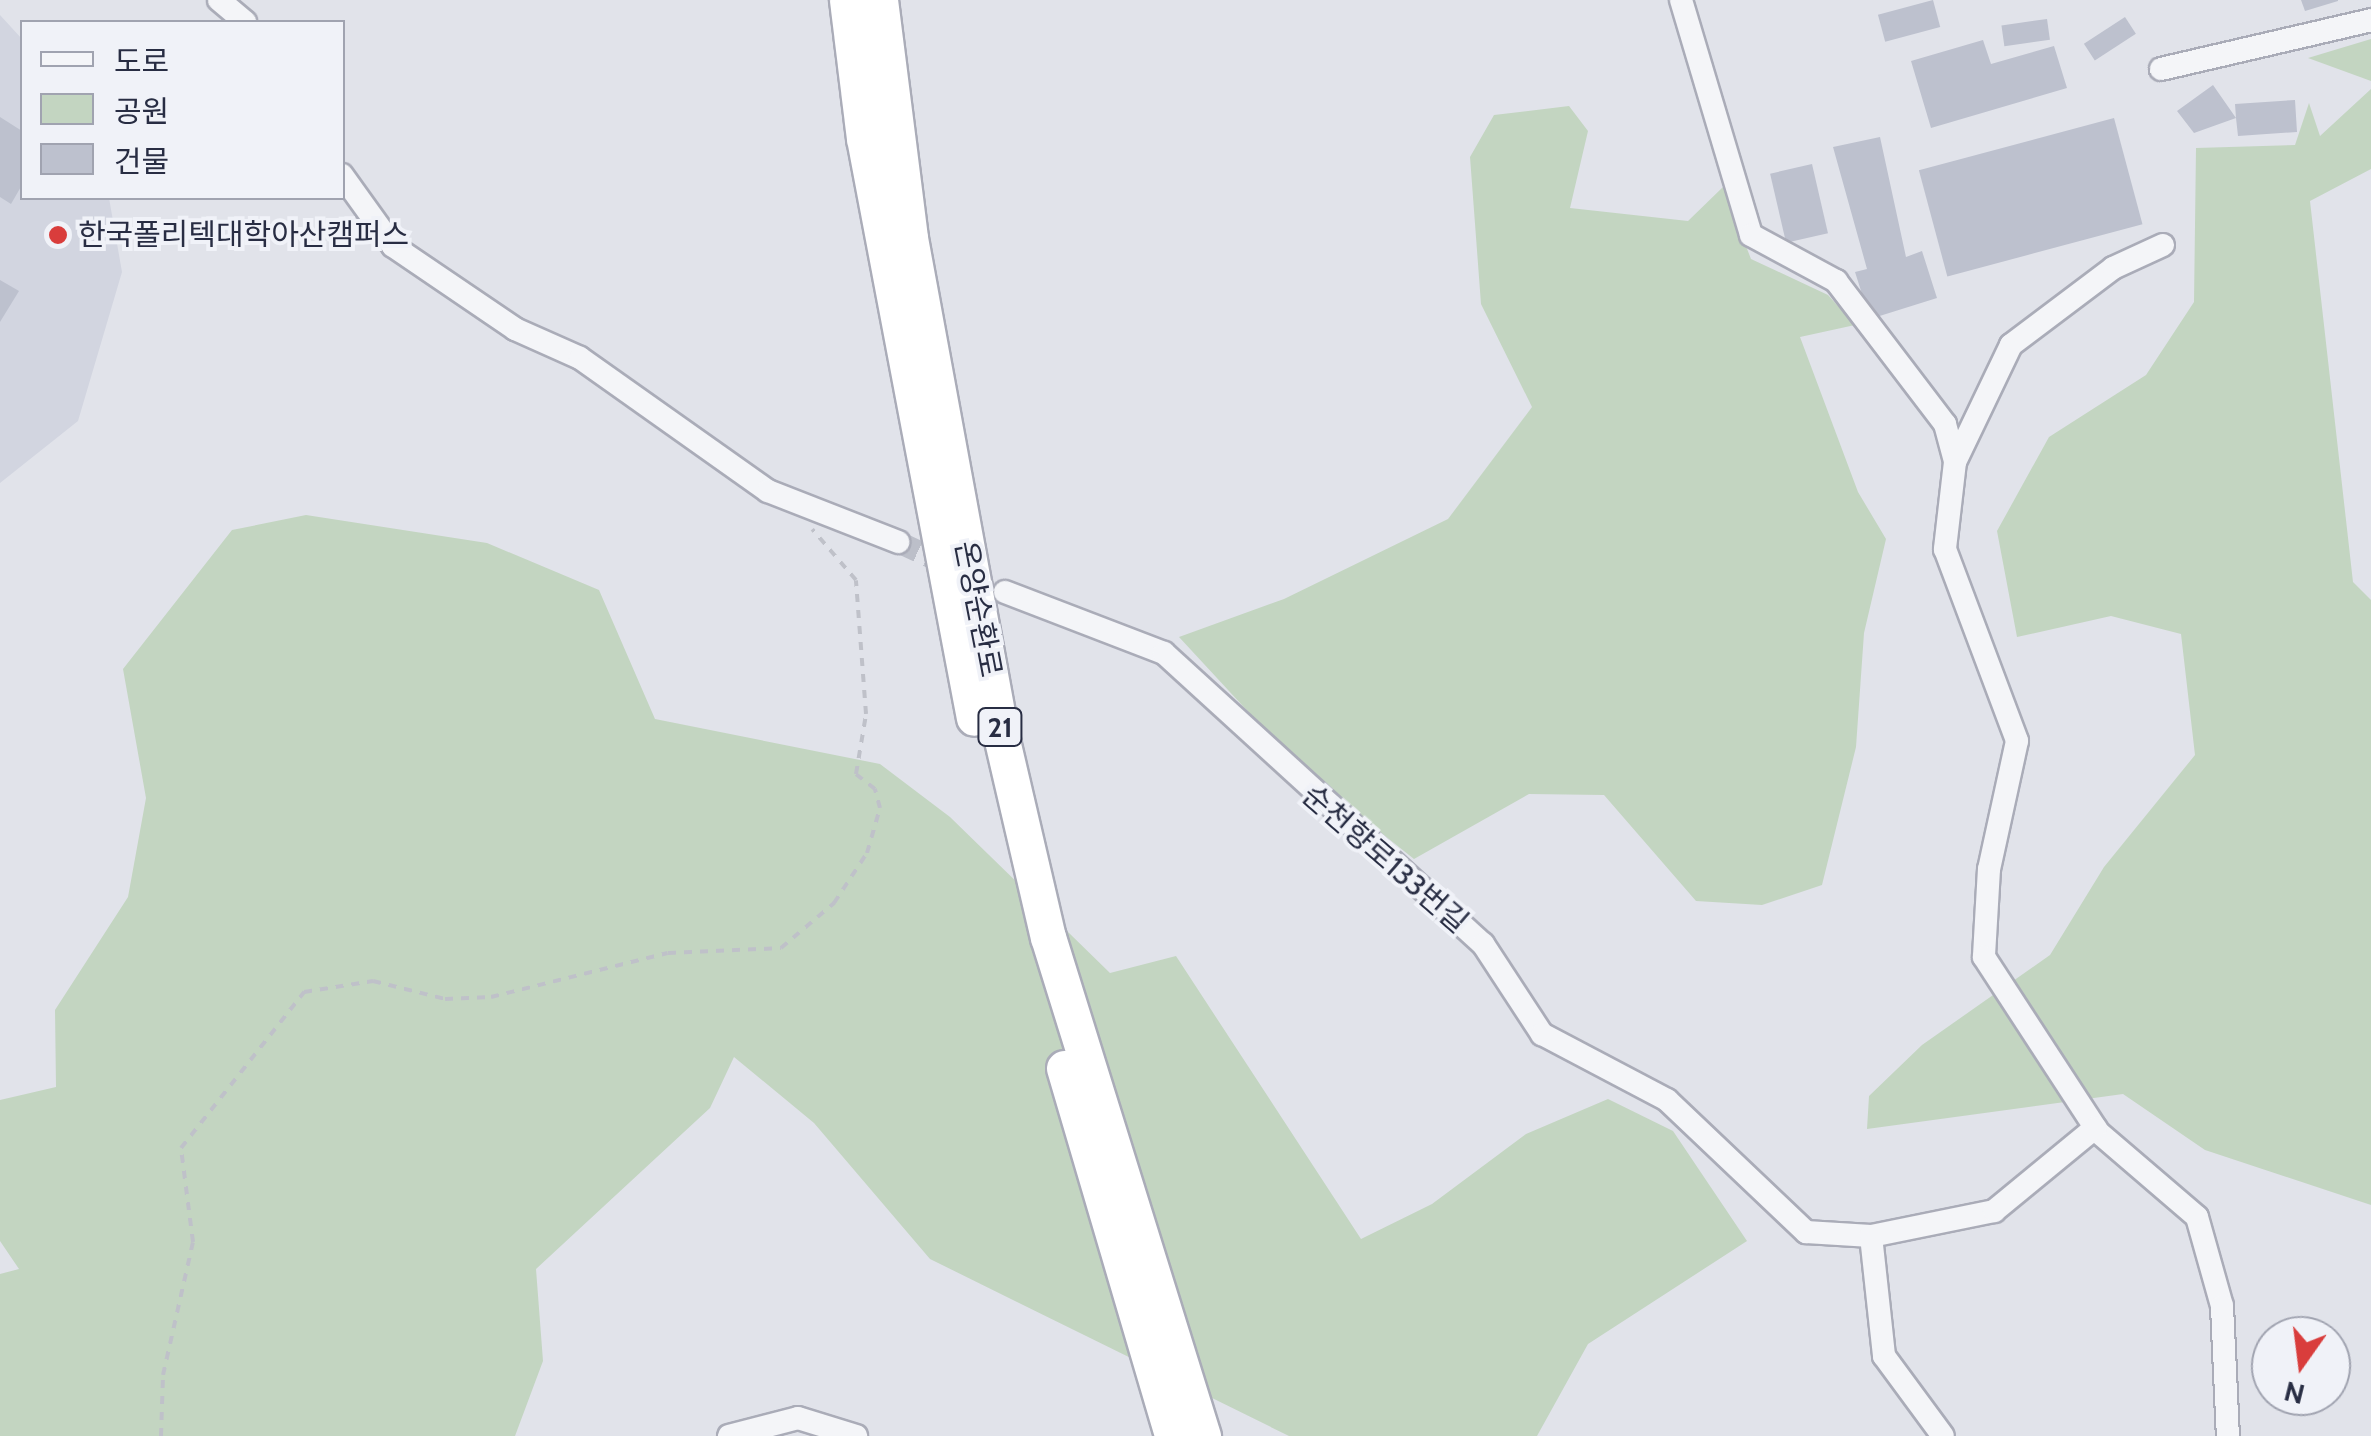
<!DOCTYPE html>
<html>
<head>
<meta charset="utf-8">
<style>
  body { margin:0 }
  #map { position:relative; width:2371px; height:1436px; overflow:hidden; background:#e1e3ea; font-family:Cabin,"Noto Sans KR",sans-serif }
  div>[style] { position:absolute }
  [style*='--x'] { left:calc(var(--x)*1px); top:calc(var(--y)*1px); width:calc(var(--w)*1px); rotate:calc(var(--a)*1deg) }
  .built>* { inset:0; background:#d2d5e0 }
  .green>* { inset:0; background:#c3d5c1 }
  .building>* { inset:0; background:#bdc1ce; transform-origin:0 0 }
  .minor-tunnel>* { height:22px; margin-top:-11px; transform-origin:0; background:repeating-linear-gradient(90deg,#bcbfc9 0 22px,transparent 0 33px) }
  .path>* { height:4px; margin-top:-2px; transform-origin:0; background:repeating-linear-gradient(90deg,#bfc1c9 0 8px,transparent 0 16px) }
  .roads { filter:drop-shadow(2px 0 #aaacb8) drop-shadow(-2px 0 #aaacb8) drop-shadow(0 2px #aaacb8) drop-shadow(0 -2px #aaacb8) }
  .minor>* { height:22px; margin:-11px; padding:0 11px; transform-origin:11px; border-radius:11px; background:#f4f5f8 }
  .highway>* { height:35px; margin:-17.5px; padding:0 17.5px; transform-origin:17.5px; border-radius:17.5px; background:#fff }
  .dots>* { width:28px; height:28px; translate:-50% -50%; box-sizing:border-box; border:5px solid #f0f2f8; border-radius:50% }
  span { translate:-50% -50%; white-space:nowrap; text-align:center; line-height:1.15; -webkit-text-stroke:8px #f0f2f8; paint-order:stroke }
  .shield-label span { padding:2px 8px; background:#f0f2f8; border:2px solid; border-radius:8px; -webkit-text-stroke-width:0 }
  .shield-label { font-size:28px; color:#282d43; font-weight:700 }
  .poi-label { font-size:30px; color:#282d43 }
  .left { translate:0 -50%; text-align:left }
  .street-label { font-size:30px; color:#282d43 }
  .legend { position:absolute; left:20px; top:20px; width:325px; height:180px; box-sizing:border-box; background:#f0f2f8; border:2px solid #a0a3b0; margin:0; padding:12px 18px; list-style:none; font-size:30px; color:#282d43 }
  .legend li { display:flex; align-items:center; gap:20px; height:50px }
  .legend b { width:50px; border:2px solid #a0a3b0 }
  .north { position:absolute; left:2251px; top:1316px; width:100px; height:100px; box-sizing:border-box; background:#f0f2f8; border:2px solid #a0a3b0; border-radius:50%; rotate:194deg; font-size:28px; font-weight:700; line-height:40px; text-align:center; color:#282d43 }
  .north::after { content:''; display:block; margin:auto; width:35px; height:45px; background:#d93d3c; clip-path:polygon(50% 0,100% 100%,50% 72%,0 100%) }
</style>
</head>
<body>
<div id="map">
  <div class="built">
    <i style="clip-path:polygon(0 15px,22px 39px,22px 198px,109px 198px,122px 272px,78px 421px,0 483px)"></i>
  </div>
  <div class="green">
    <i style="clip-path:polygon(2371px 39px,2371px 81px,2308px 58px)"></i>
    <i style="clip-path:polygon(2371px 89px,2371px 169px,2310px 201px,2353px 582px,2371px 600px,2371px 1205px,2205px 1150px,2123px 1094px,1867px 1129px,1869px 1096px,1922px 1045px,2050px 955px,2104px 867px,2195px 755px,2181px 634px,2111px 616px,2017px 637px,1997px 531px,2049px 437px,2146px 375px,2194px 302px,2196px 148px,2295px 145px,2309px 103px,2320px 136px)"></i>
    <i style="clip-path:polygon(1569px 106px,1588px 131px,1570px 208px,1688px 221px,1723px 187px,1751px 259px,1828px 295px,1855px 325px,1800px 337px,1858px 492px,1886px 539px,1864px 633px,1856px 747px,1822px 885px,1762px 905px,1696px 901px,1604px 795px,1529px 794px,1414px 859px,1301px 769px,1179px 637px,1284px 599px,1448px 519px,1532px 407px,1481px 304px,1470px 157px,1494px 115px)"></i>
    <i style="clip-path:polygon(306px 515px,487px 543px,599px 590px,655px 719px,880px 764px,950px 817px,1110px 973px,1176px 956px,1361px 1239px,1432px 1204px,1526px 1134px,1608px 1099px,1673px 1131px,1747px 1241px,1588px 1344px,1537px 1436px,1289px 1436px,930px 1259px,814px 1123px,734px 1057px,710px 1108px,536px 1269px,543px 1361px,515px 1436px,0 1436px,0 1274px,19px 1269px,0 1241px,0 1100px,56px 1087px,55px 1010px,128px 897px,146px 798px,123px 669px,232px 530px)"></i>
  </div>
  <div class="building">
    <i style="left:1933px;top:0;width:28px;height:57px;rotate:75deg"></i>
    <i style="clip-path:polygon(2301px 0,2338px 0,2338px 1px,2305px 11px)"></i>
    <i style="left:2125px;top:17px;width:20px;height:49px;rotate:57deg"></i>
    <i style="left:2047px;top:19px;width:21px;height:46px;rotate:82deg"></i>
    <i style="clip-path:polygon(1983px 40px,1991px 64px,2054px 46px,2067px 88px,1931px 128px,1911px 61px)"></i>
    <i style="clip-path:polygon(2213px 85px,2236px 118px,2235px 104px,2295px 100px,2297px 132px,2238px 136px,2236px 118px,2194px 133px,2177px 111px)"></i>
    <i style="clip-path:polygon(0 117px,22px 131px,22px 185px,11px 204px,0 197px)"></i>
    <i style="left:2114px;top:118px;width:110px;height:202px;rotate:75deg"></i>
    <i style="clip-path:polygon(1880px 137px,1906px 257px,1922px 251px,1937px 298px,1870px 319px,1855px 272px,1867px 269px,1833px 147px)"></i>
    <i style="left:1812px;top:164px;width:71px;height:43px;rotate:77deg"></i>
    <i style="clip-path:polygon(0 280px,19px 291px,0 322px)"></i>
  </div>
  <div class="minor-tunnel">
    <i style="--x:898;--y:542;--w:60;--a:24.8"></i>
  </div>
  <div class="path">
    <i style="--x:161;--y:1436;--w:61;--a:-88.1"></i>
    <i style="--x:163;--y:1375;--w:136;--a:-77.3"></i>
    <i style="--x:193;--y:1242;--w:95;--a:-97.3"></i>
    <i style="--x:181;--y:1148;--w:199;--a:-51.7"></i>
    <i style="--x:304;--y:992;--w:70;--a:-9.1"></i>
    <i style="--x:373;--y:981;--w:74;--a:14"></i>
    <i style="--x:445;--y:999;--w:46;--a:-2.5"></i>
    <i style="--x:491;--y:997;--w:182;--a:-14"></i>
    <i style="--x:668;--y:953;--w:113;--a:-2.5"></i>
    <i style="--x:781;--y:948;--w:70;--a:-40.3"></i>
    <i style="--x:834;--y:903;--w:60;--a:-56.6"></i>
    <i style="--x:867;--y:853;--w:47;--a:-73.9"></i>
    <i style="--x:880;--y:808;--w:20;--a:-105"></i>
    <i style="--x:875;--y:789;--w:24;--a:-142"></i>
    <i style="--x:856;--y:774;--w:61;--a:-80.5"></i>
    <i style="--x:866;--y:714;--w:134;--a:-94.3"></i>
    <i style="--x:856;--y:580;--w:67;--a:-130.8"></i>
  </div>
  <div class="roads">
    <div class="minor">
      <i style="--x:219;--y:0;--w:34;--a:40"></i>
      <i style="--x:1681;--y:0;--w:245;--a:73.4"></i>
      <i style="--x:1751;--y:235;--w:97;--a:28.4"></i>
      <i style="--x:1836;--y:281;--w:180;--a:52.7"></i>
      <i style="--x:1945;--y:424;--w:39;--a:75"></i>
      <i style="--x:1955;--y:462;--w:88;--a:96.6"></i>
      <i style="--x:1945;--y:549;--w:205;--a:69.4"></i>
      <i style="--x:2017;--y:741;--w:131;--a:102.3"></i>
      <i style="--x:1989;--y:869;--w:88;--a:93.3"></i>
      <i style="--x:1984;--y:957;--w:209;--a:56.9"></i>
      <i style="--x:2098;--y:1132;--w:130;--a:40.6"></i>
      <i style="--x:2197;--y:1217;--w:92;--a:74.3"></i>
      <i style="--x:2222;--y:1306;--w:130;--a:87.4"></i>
      <i style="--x:2161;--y:69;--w:216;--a:-13.1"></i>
      <i style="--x:342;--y:175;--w:87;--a:54.3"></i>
      <i style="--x:393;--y:246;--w:148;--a:34.2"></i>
      <i style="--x:515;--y:329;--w:71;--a:24"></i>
      <i style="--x:580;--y:358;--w:230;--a:35.3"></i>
      <i style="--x:768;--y:491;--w:140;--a:21.4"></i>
      <i style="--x:1955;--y:462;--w:130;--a:-64.4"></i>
      <i style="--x:2011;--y:345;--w:128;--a:-37"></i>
      <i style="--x:2113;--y:268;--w:55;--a:-24.7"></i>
      <i style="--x:1005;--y:592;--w:170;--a:21"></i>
      <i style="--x:1164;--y:653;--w:432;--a:42.4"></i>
      <i style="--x:1483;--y:944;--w:108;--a:56.8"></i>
      <i style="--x:1542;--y:1034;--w:141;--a:27.8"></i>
      <i style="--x:1667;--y:1100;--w:192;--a:43.5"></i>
      <i style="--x:1806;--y:1232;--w:65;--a:3.5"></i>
      <i style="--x:1871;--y:1236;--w:126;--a:-11.5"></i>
      <i style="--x:1994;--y:1211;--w:131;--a:-39.4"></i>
      <i style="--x:1871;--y:1236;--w:121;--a:83.8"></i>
      <i style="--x:1884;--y:1356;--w:99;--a:53.6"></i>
      <i style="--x:729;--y:1436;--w:71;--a:-14.6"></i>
      <i style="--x:798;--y:1418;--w:61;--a:17.2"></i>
    </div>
    <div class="highway">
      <i style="--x:847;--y:0;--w:139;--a:83"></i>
      <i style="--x:864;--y:138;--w:590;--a:79.26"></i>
      <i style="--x:880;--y:0;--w:240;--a:82.8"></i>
      <i style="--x:910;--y:238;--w:510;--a:79.61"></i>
      <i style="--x:1002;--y:740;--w:202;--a:76.9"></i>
      <i style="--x:1048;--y:937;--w:523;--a:72.74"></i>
      <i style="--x:1064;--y:1068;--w:384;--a:73.6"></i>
    </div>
  </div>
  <div class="dots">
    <i style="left:58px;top:235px;background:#d93d3c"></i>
  </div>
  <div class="shield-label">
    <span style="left:1000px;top:727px">21</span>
  </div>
  <div class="poi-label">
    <span class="left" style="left:78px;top:235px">한국폴리텍대학아산캠퍼스</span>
  </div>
  <div class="street-label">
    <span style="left:978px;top:609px;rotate:79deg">온양순환로</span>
    <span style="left:1385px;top:859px;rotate:41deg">순천향로133번길</span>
  </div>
  <ul class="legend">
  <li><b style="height:12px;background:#f4f5f8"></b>도로</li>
  <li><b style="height:28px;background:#c3d5c1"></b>공원</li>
  <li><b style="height:28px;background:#bdc1ce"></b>건물</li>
  </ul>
  <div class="north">N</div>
</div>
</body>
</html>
